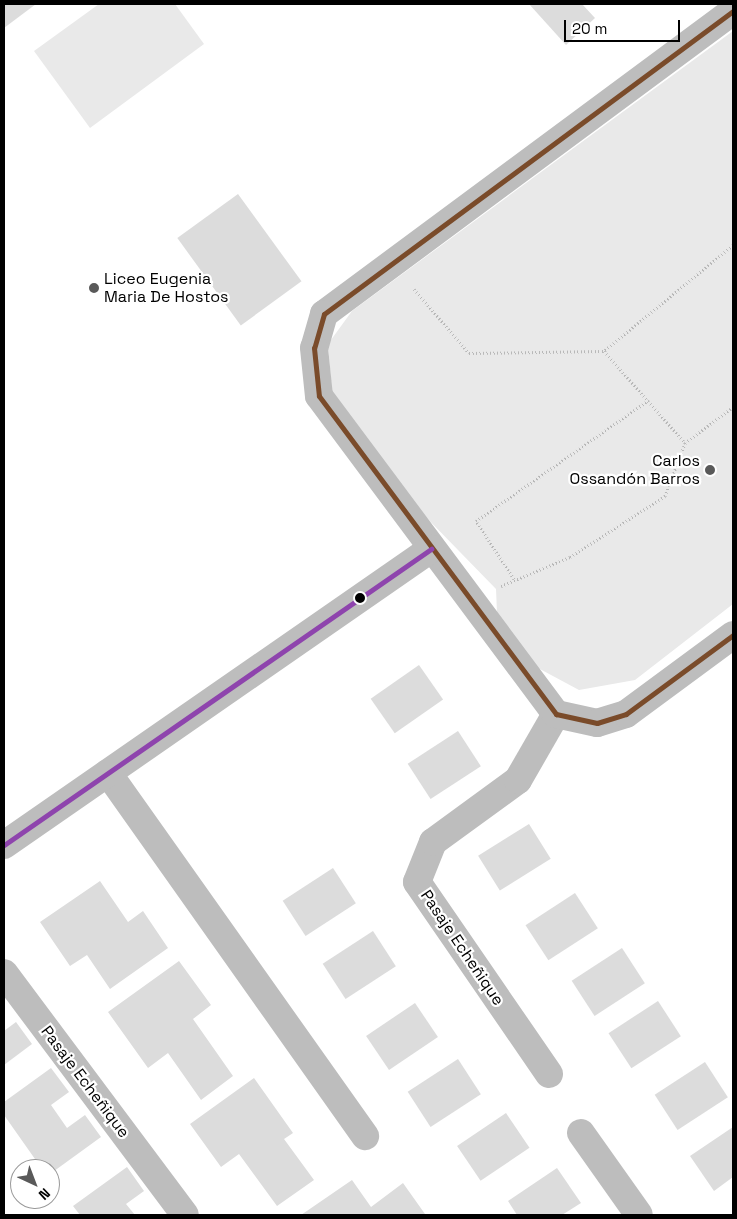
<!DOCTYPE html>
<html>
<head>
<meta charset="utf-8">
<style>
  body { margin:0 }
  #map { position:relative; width:737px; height:1219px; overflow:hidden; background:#fff; font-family:"Space Grotesk",sans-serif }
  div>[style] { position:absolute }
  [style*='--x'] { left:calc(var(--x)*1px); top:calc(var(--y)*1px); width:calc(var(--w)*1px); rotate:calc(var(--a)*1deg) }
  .green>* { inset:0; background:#e9e9e9 }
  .building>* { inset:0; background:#dcdcdc; transform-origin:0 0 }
  .path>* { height:3px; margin-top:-1.5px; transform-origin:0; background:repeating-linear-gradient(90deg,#b8b8b8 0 1px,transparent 0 3.5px) }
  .minor>* { height:28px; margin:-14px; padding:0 14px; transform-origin:14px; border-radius:14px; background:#bdbdbd }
  .tertiary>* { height:28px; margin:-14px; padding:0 14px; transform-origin:14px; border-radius:14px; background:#bdbdbd }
  .bus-1>* { height:5px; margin:-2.5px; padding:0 2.5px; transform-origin:2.5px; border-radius:2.5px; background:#7a4b2a }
  .bus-2>* { height:5px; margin:-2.5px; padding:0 2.5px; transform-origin:2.5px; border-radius:2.5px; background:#8e44ad }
  .dots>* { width:14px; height:14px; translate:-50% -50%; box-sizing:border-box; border:2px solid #fff; border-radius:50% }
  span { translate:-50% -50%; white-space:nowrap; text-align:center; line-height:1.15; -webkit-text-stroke:4.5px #fff; paint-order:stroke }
  .poi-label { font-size:16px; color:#000 }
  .left { translate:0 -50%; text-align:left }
  .right { translate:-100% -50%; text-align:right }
  .street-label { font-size:16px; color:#000 }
  .frame { position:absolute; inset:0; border:5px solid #000; pointer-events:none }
  .north { position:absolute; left:10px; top:1159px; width:50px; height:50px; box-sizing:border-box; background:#fff; border:1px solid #999; border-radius:50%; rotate:137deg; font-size:14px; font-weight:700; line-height:20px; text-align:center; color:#000 }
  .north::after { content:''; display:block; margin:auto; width:18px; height:22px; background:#595959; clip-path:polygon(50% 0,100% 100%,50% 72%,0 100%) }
  .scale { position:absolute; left:564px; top:20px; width:116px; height:22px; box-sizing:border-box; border:2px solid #000; border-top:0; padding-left:6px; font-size:15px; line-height:18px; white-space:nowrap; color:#000; -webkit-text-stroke:4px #fff; paint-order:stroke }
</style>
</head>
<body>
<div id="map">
  <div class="green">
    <i style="clip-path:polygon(99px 4px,175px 4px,204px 44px,90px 128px,34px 51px)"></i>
    <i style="clip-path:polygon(733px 31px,733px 604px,635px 680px,579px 690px,538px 668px,497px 613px,496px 589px,422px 513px,332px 392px,328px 344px,352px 311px)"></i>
  </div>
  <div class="building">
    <i style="clip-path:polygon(4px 4px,36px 4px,4px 28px)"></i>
    <i style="clip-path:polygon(529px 4px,582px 4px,595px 18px,566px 45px)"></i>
    <i style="left:238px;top:194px;width:108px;height:75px;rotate:54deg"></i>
    <i style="left:419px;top:665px;width:42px;height:59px;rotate:55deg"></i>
    <i style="left:458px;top:731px;width:42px;height:60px;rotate:57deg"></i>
    <i style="left:529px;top:824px;width:41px;height:60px;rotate:58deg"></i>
    <i style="left:333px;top:868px;width:42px;height:60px;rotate:57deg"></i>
    <i style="clip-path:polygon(100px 881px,128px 922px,143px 911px,168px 948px,110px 989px,87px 955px,70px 966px,40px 922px)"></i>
    <i style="left:575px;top:893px;width:42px;height:59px;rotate:57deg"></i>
    <i style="left:373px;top:931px;width:42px;height:60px;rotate:57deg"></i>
    <i style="left:622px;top:948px;width:42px;height:60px;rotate:57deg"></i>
    <i style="clip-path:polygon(179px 961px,211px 1005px,193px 1019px,233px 1076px,201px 1100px,168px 1053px,148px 1068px,108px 1012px)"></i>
    <i style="left:658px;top:1001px;width:42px;height:59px;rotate:57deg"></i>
    <i style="left:415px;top:1003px;width:41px;height:59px;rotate:56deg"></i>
    <i style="clip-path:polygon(16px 1022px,32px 1044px,4px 1065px,4px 1031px)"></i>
    <i style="left:458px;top:1059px;width:42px;height:60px;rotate:57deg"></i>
    <i style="left:705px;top:1062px;width:42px;height:60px;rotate:57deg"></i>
    <i style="clip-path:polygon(51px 1068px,69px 1092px,51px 1105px,67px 1128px,85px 1115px,101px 1137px,50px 1174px,50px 1169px,42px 1169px,4px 1115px,4px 1102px)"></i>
    <i style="clip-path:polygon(254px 1078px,293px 1133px,284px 1139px,314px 1180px,277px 1206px,239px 1154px,221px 1167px,190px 1124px)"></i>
    <i style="left:506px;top:1113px;width:42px;height:59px;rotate:56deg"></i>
    <i style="clip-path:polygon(733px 1127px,733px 1177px,714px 1191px,690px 1156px)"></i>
    <i style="clip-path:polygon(127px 1167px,144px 1191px,126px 1204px,135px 1215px,80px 1215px,73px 1206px)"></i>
    <i style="clip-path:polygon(557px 1168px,581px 1203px,562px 1215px,517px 1215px,508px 1201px)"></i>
    <i style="clip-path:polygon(352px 1180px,371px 1207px,403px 1183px,425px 1214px,301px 1215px)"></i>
  </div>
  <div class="path">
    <i style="--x:733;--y:245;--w:167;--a:140.6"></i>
    <i style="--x:604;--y:351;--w:123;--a:48.6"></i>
    <i style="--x:685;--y:443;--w:60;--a:-36.9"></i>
    <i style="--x:414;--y:289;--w:84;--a:49.3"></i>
    <i style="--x:469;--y:353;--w:135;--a:-0.8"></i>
    <i style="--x:514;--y:579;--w:69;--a:-123.2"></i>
    <i style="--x:476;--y:521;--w:211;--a:-35"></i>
    <i style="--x:501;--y:586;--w:75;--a:-22.8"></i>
    <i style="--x:570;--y:557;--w:113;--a:-32.7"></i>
    <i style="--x:665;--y:496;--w:57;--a:-69.3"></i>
  </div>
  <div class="minor">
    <i style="--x:108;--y:773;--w:445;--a:54.7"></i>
    <i style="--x:4;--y:973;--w:302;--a:53.2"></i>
    <i style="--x:549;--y:1074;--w:233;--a:-124.5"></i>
    <i style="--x:417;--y:882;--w:43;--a:-68.2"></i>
    <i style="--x:433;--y:842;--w:105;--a:-36.1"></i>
    <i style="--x:518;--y:780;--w:76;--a:-60.1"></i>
    <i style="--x:581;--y:1133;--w:100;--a:54.7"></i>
  </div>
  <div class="tertiary">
    <i style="--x:733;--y:11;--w:509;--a:143.47"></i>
    <i style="--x:324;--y:314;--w:35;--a:106"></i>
    <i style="--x:314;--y:348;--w:48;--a:84.1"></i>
    <i style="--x:319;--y:396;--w:397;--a:53.3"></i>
    <i style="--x:556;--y:714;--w:42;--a:12.4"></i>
    <i style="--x:597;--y:723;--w:30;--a:-17"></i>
    <i style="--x:626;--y:714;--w:133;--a:-36.4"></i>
    <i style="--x:4;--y:845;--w:520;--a:-34.73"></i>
  </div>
  <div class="bus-1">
    <i style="--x:733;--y:11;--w:509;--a:143.47"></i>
    <i style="--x:324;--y:314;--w:35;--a:106"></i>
    <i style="--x:314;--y:348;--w:48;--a:84.1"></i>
    <i style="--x:319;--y:396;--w:397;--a:53.3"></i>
    <i style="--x:556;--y:714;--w:42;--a:12.4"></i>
    <i style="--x:597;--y:723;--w:30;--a:-17"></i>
    <i style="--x:626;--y:714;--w:133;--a:-36.4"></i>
  </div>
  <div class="bus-2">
    <i style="--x:4;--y:845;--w:520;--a:-34.73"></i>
  </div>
  <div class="dots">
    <i style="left:94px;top:288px;background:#595959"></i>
    <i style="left:710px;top:470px;background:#595959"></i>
    <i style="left:360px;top:598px;background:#000"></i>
  </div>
  <div class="poi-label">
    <span class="left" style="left:104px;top:288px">Liceo Eugenia<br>Maria De Hostos</span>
    <span class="right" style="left:700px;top:470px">Carlos<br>Ossandón Barros</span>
  </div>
  <div class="street-label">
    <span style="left:462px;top:948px;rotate:56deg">Pasaje Echeñique</span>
    <span style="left:85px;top:1082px;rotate:53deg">Pasaje Echeñique</span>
  </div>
  <div class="frame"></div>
  <div class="north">N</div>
  <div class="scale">20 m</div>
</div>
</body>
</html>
